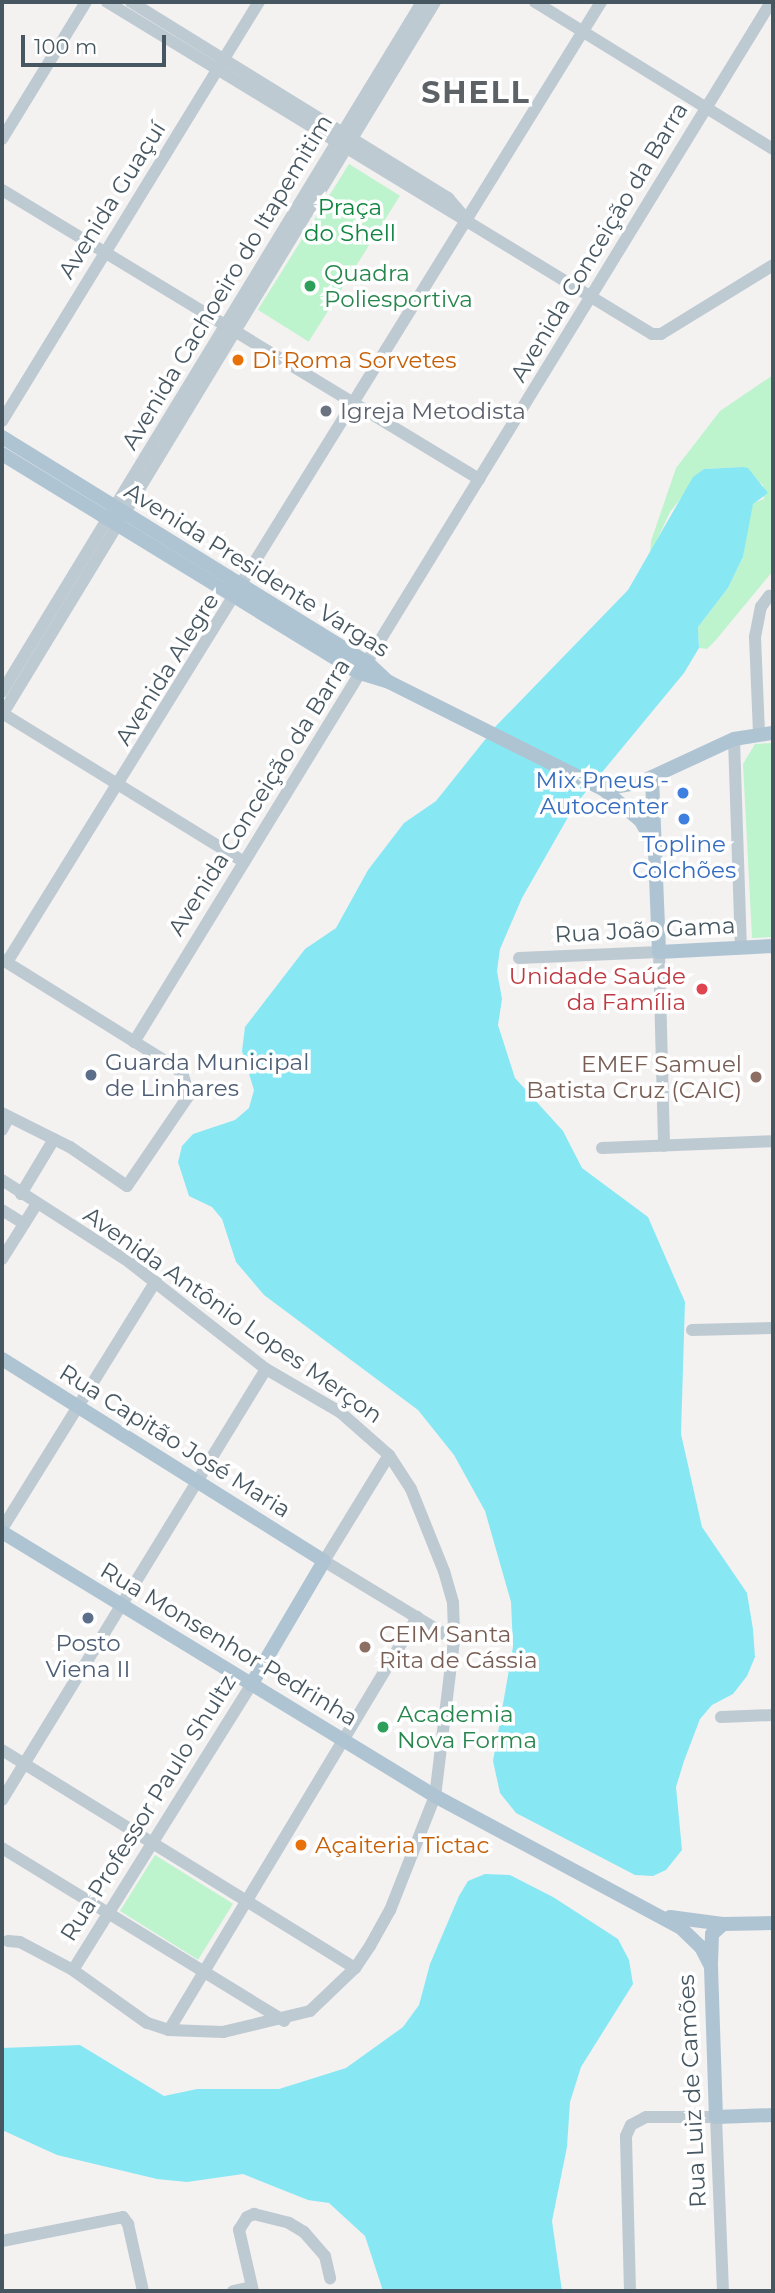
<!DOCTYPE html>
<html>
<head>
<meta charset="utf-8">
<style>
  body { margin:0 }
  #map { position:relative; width:775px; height:2293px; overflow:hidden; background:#f4f1f1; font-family:Montserrat,sans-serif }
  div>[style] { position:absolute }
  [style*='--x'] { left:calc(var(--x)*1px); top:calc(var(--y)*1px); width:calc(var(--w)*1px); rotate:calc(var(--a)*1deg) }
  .green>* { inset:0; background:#bdf4cd; transform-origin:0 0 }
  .water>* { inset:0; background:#87e8f4 }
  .minor>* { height:12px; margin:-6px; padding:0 6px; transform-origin:6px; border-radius:6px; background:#becad2 }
  .major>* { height:14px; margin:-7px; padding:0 7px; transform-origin:7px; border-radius:7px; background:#afc4d2 }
  .dots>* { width:19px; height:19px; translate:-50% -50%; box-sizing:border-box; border:4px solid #fff; border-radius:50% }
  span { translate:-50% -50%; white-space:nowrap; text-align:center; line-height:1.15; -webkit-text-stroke:7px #fff; paint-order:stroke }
  .street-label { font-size:23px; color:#475761 }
  .park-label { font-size:23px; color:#0f853f }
  .leisure-label { font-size:23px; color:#27864d }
  .left { translate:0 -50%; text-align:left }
  .food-label { font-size:23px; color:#c56008 }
  .worship-label { font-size:23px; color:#5b616d }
  .shop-label { font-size:23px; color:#366cbe }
  .right { translate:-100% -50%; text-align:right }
  .health-label { font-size:23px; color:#be3a42 }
  .service-label { font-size:23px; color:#4e5e75 }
  .education-label { font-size:23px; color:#785e54 }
  .district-label { font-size:30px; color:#5d6267; font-weight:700; letter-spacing:2px }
  .frame { position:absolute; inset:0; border:4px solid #475761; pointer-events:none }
  .scale { position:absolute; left:21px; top:35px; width:145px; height:32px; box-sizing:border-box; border:4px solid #475761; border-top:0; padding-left:9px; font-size:21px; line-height:24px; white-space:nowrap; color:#475761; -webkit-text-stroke:5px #fff; paint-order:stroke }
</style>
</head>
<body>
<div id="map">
  <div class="green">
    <i style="left:349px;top:164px;width:60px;height:172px;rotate:32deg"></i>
    <i style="clip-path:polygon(773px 375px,773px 571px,715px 641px,707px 649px,699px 648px,698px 627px,728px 588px,743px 557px,750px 511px,753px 503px,764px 499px,763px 485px,742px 467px,704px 469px,670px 512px,650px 555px,651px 541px,676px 468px,720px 411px)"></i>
    <i style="clip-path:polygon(773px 743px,773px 937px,752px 938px,743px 764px,755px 744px)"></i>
    <i style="left:155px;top:1855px;width:92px;height:66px;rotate:32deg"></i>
  </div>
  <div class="water">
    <i style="clip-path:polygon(742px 467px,748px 468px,768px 493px,753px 504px,743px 557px,728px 588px,698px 627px,699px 648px,684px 673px,575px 805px,522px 898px,500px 949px,497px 971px,502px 999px,498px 1025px,515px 1078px,563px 1131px,582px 1168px,648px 1217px,685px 1302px,681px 1434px,702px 1527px,747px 1593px,753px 1629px,755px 1657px,747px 1676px,733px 1694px,712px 1705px,700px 1719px,684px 1761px,676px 1787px,682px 1850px,666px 1870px,653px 1876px,635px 1875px,516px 1813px,500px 1793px,493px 1761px,513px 1647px,511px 1602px,485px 1511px,454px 1455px,418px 1410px,264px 1295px,236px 1262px,222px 1219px,212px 1207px,189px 1196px,178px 1162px,182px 1146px,193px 1134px,235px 1120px,249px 1108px,254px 1090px,242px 1051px,245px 1027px,305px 949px,336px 928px,368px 870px,404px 823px,436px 801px,496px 726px,628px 590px,693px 477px,704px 469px)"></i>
    <i style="clip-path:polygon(485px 1874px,510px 1875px,553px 1897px,618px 1939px,629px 1960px,633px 1984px,581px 2067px,570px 2102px,567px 2147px,552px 2221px,562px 2291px,383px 2291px,365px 2236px,329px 2203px,308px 2200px,243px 2174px,187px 2182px,157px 2179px,57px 2155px,2px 2130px,2px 2048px,80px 2045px,164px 2096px,197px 2089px,279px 2089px,346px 2068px,403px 2027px,419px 2005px,430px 1964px,459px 1896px,468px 1881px)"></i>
  </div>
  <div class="minor">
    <i style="--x:107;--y:2;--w:638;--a:31.35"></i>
    <i style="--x:652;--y:334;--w:9;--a:0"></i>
    <i style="--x:661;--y:334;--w:132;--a:-31.6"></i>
    <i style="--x:131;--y:2;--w:373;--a:31.7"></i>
    <i style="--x:448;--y:198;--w:23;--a:49"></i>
    <i style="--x:535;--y:2;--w:280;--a:31.7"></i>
    <i style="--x:2;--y:139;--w:161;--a:-58.5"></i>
    <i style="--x:2;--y:190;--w:558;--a:31.21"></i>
    <i style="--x:2;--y:421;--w:492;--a:-58.5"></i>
    <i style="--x:2;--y:692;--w:808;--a:-58.67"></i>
    <i style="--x:2;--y:713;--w:284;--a:31.6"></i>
    <i style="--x:2;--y:715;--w:834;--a:-58.73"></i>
    <i style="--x:759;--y:733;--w:96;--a:-92.4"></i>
    <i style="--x:755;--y:637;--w:31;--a:-79"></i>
    <i style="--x:761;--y:607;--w:14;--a:-54"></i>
    <i style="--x:734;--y:739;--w:209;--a:88.1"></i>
    <i style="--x:519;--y:958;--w:140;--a:-2.5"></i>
    <i style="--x:659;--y:952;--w:194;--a:88.5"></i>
    <i style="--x:7;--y:962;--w:1129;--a:-58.25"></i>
    <i style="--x:134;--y:1042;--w:1220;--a:-58.51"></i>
    <i style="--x:2;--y:1113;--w:76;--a:26.6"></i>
    <i style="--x:70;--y:1147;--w:69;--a:34.4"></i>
    <i style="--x:127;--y:1186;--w:110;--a:-55.7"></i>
    <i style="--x:189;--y:1095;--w:21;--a:-107"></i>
    <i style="--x:183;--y:1075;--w:11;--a:-135"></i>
    <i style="--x:175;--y:1067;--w:203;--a:-148.1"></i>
    <i style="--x:2;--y:1130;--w:15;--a:-62"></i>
    <i style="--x:602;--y:1148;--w:171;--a:-2.3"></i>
    <i style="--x:2;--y:1180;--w:151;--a:32.8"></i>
    <i style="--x:129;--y:1262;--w:174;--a:38"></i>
    <i style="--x:266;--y:1369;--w:86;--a:30.2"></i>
    <i style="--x:340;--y:1412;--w:65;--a:41.3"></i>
    <i style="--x:389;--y:1455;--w:40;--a:57.1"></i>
    <i style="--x:411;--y:1489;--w:88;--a:68.1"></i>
    <i style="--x:444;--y:1571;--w:33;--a:74"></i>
    <i style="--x:453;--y:1603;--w:37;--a:88"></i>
    <i style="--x:454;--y:1640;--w:157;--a:96.9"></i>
    <i style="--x:435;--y:1796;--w:123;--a:111.5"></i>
    <i style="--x:390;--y:1910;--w:41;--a:119.1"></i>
    <i style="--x:370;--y:1946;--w:27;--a:124"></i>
    <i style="--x:355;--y:1968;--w:62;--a:136.3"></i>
    <i style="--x:310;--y:2011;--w:89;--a:166.4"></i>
    <i style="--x:223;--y:2032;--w:54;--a:-177.9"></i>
    <i style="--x:169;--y:2030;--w:23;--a:-162"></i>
    <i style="--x:147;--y:2023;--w:91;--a:-144.4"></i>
    <i style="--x:73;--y:1970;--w:60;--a:-152.2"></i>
    <i style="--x:20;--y:1942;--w:12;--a:-175"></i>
    <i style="--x:21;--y:1194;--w:64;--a:-59"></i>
    <i style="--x:2;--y:1210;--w:26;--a:32"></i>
    <i style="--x:2;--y:1259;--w:64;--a:-57.8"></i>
    <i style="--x:692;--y:1330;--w:81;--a:-1.4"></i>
    <i style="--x:389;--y:1455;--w:124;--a:121.5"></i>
    <i style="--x:324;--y:1561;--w:152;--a:31.3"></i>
    <i style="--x:2;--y:1529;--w:292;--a:-58.2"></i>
    <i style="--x:721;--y:1717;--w:52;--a:-2.2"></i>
    <i style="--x:2;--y:1750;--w:415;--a:31.7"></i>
    <i style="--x:2;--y:1800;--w:505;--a:-58.51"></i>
    <i style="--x:2;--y:1848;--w:331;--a:31.5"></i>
    <i style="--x:73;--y:1970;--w:336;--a:-58"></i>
    <i style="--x:169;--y:2030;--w:482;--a:-59"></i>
    <i style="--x:2;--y:2241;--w:123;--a:-11.2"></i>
    <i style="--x:123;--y:2217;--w:9;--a:54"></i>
    <i style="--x:128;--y:2224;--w:69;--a:77.4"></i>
    <i style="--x:233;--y:2291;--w:19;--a:-12"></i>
    <i style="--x:253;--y:2291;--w:63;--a:-102.9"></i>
    <i style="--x:239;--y:2230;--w:15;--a:-58"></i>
    <i style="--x:247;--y:2217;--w:8;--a:-23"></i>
    <i style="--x:254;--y:2214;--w:36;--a:14"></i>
    <i style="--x:289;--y:2223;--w:17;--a:31"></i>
    <i style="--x:304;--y:2232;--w:32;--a:49"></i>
    <i style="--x:325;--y:2256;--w:23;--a:77"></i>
    <i style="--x:630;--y:2291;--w:155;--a:-91.5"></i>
    <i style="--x:626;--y:2136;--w:12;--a:-66"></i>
    <i style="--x:631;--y:2125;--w:17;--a:-28"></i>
    <i style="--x:646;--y:2117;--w:70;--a:0"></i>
    <i style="--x:716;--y:2117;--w:174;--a:87.7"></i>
  </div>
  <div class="major">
    <i style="--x:2;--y:437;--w:429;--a:31.7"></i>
    <i style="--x:367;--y:662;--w:25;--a:43"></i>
    <i style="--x:2;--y:454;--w:420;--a:31.5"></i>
    <i style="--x:360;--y:673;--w:30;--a:17"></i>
    <i style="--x:389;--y:682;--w:239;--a:26.6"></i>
    <i style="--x:603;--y:789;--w:50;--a:40.1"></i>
    <i style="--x:641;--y:821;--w:26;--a:61"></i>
    <i style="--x:652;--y:777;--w:175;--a:87.7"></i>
    <i style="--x:659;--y:952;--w:114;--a:-3"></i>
    <i style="--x:603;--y:789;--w:39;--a:-10"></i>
    <i style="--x:641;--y:782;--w:102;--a:-24.8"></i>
    <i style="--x:734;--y:739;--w:39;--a:-9"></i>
    <i style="--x:2;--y:1359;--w:380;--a:32.1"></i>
    <i style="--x:324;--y:1561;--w:144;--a:120.5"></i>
    <i style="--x:2;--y:1532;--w:507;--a:31.37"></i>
    <i style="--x:435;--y:1796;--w:279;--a:28.2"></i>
    <i style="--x:681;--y:1928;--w:28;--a:44"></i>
    <i style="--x:701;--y:1947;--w:22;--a:63"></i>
    <i style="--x:711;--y:1967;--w:150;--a:88.1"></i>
    <i style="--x:716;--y:2117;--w:57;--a:-2"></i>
    <i style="--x:670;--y:1917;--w:53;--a:7.5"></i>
    <i style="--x:723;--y:1924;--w:50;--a:-1.1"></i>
    <i style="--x:711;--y:1963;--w:29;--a:-88"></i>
    <i style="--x:712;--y:1934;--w:15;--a:-42"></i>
  </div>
  <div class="dots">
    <i style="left:310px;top:286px;background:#2e9e5b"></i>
    <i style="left:238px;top:360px;background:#e8710a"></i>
    <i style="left:326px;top:411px;background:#6b7280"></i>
    <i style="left:683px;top:793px;background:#3f7fe0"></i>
    <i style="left:684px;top:819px;background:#3f7fe0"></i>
    <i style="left:702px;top:989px;background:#e0444e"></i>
    <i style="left:91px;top:1075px;background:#5c6f8a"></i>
    <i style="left:756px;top:1077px;background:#8d6e63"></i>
    <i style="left:88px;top:1618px;background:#5c6f8a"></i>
    <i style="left:365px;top:1647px;background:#8d6e63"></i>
    <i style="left:383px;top:1727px;background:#2e9e5b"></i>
    <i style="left:301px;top:1845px;background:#e8710a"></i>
  </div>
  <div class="street-label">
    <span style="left:112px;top:200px;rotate:-58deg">Avenida Guaçuí</span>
    <span style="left:599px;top:242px;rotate:-59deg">Avenida Conceição da Barra</span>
    <span style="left:227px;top:282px;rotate:-59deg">Avenida Cachoeiro do Itapemitim</span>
    <span style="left:257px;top:570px;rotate:32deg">Avenida Presidente Vargas</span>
    <span style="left:167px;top:669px;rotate:-58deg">Avenida Alegre</span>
    <span style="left:259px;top:797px;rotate:-58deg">Avenida Conceição da Barra</span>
    <span style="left:645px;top:930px;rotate:-3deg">Rua João Gama</span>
    <span style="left:233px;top:1315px;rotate:35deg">Avenida Antônio Lopes Merçon</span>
    <span style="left:175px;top:1441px;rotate:32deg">Rua Capitão José Maria</span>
    <span style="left:229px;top:1644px;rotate:31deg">Rua Monsenhor Pedrinha</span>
    <span style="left:148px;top:1808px;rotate:-58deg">Rua Professor Paulo Shultz</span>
    <span style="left:692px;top:2091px;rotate:-93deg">Rua Luiz de Camões</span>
  </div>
  <div class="park-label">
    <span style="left:350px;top:220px">Praça<br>do Shell</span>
  </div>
  <div class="leisure-label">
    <span class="left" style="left:324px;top:286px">Quadra<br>Poliesportiva</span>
    <span class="left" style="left:397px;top:1727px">Academia<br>Nova Forma</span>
  </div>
  <div class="food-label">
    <span class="left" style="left:252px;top:360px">Di Roma Sorvetes</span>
    <span class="left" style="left:315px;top:1845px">Açaiteria Tictac</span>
  </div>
  <div class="worship-label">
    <span class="left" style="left:340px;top:411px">Igreja Metodista</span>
  </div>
  <div class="shop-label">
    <span class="right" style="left:669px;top:793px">Mix Pneus -<br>Autocenter</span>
    <span style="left:684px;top:857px">Topline<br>Colchões</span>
  </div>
  <div class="health-label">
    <span class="right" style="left:686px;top:989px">Unidade Saúde<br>da Família</span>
  </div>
  <div class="service-label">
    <span class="left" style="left:105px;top:1075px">Guarda Municipal<br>de Linhares</span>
    <span style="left:88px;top:1656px">Posto<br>Viena II</span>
  </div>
  <div class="education-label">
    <span class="right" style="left:742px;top:1077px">EMEF Samuel<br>Batista Cruz (CAIC)</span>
    <span class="left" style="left:379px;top:1647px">CEIM Santa<br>Rita de Cássia</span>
  </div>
  <div class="district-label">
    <span style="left:476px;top:93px">SHELL</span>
  </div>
  <div class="frame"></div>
  <div class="scale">100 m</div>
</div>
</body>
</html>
